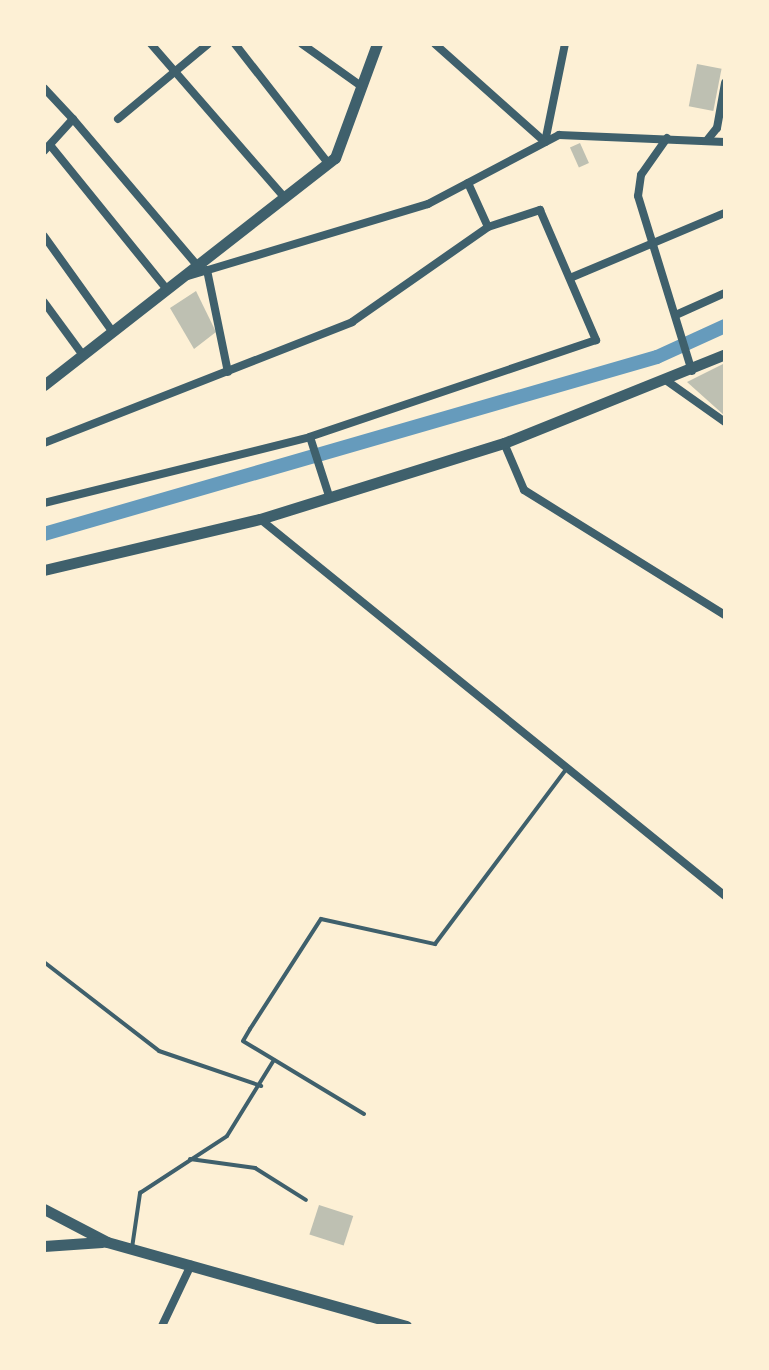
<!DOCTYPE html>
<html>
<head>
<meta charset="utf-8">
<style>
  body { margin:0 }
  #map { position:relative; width:769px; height:1370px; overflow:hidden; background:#fdf0d5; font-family:Cabin,sans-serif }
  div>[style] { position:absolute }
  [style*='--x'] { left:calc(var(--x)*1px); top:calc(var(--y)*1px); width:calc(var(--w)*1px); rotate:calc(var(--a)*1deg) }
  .canal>* { height:14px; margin:-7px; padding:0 7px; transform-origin:7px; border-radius:7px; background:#669bbc }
  .building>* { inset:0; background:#bec0b2; transform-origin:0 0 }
  .service>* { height:4px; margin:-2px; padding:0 2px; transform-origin:2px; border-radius:2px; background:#3f606c }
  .minor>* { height:8px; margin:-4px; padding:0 4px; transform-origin:4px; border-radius:4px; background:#3f606c }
  .tertiary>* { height:11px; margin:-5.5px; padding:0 5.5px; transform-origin:5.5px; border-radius:5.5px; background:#3f606c }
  span { translate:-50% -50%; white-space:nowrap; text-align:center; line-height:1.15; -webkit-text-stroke:7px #fdf0d5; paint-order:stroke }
  .frame { position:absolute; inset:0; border:46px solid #fdf0d5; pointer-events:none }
</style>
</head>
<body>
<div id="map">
  <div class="canal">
    <i style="--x:44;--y:534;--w:638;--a:-16.11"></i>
    <i style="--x:657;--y:357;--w:75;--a:-24.5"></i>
  </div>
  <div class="building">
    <i style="left:697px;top:64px;width:25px;height:43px;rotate:11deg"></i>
    <i style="left:580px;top:143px;width:22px;height:11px;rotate:66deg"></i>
    <i style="clip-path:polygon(196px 291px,216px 332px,194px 349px,170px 308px)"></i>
    <i style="clip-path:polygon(725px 363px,725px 416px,687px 382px)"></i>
    <i style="left:319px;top:1205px;width:36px;height:31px;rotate:18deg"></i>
  </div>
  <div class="service">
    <i style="--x:44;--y:962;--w:145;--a:37.7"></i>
    <i style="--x:159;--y:1051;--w:108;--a:18.9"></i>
    <i style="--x:364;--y:1114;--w:141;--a:-148.9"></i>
    <i style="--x:243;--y:1041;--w:14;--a:-60"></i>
    <i style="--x:250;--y:1029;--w:131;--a:-57.2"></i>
    <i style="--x:321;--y:919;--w:117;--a:12.4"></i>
    <i style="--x:435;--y:944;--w:220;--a:-53.1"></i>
    <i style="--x:190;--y:1159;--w:66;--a:7.9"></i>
    <i style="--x:255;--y:1168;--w:60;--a:32.1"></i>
    <i style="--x:132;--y:1248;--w:56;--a:-81.7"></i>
    <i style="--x:140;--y:1193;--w:104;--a:-33.2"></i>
    <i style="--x:227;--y:1136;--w:89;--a:-58.3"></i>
  </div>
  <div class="minor">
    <i style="--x:151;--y:44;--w:203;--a:49"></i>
    <i style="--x:235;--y:44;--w:151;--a:52"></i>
    <i style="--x:302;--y:44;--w:72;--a:35.4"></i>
    <i style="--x:435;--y:44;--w:147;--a:41.7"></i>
    <i style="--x:44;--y:88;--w:42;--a:46.9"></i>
    <i style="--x:73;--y:119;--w:43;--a:132.2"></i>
    <i style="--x:73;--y:119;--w:190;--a:49.7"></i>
    <i style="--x:118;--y:119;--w:117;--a:-39.8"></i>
    <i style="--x:667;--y:138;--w:45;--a:125.1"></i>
    <i style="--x:641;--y:175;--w:21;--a:98"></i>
    <i style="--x:638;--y:196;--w:183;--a:72.9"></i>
    <i style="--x:708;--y:139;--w:14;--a:-51"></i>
    <i style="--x:717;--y:128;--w:46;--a:-79.9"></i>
    <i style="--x:545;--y:142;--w:100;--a:-78.5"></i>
    <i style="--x:50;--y:145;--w:184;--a:51"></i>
    <i style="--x:468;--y:183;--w:48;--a:65.6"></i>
    <i style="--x:44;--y:236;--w:117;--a:54.4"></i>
    <i style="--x:207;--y:270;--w:104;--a:78.4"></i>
    <i style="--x:188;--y:276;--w:251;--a:-16.7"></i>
    <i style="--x:428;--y:204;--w:148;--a:-27.8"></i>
    <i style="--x:559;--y:135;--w:166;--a:2.4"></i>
    <i style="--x:570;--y:278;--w:168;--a:-22.8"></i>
    <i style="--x:44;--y:302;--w:64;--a:53.8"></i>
    <i style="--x:678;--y:314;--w:51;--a:-24.1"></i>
    <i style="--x:667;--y:381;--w:71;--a:35.3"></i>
    <i style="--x:44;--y:443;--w:331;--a:-21.4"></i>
    <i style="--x:352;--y:322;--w:166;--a:-34.9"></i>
    <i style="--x:488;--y:227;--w:55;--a:-18.1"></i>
    <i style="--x:540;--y:210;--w:142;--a:66.7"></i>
    <i style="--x:596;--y:340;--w:302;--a:161.3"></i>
    <i style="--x:310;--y:437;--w:62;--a:72.1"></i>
    <i style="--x:504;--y:443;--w:51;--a:66.9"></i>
    <i style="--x:524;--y:490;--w:237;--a:31.9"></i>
    <i style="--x:44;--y:503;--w:274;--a:-13.9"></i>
    <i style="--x:260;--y:519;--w:599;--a:39.03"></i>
    <i style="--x:162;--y:1326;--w:68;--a:-64.6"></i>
  </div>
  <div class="tertiary">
    <i style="--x:44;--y:385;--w:369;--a:-38"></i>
    <i style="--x:335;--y:158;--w:121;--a:-69.8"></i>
    <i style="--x:44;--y:570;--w:222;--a:-13.3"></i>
    <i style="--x:260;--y:519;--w:256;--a:-17.3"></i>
    <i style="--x:504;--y:443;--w:238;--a:-21.9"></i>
    <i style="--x:44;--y:1209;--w:71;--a:27.6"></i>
    <i style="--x:107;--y:1242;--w:311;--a:15.7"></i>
    <i style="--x:44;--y:1246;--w:58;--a:-3.9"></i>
  </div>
  <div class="frame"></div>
</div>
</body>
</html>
